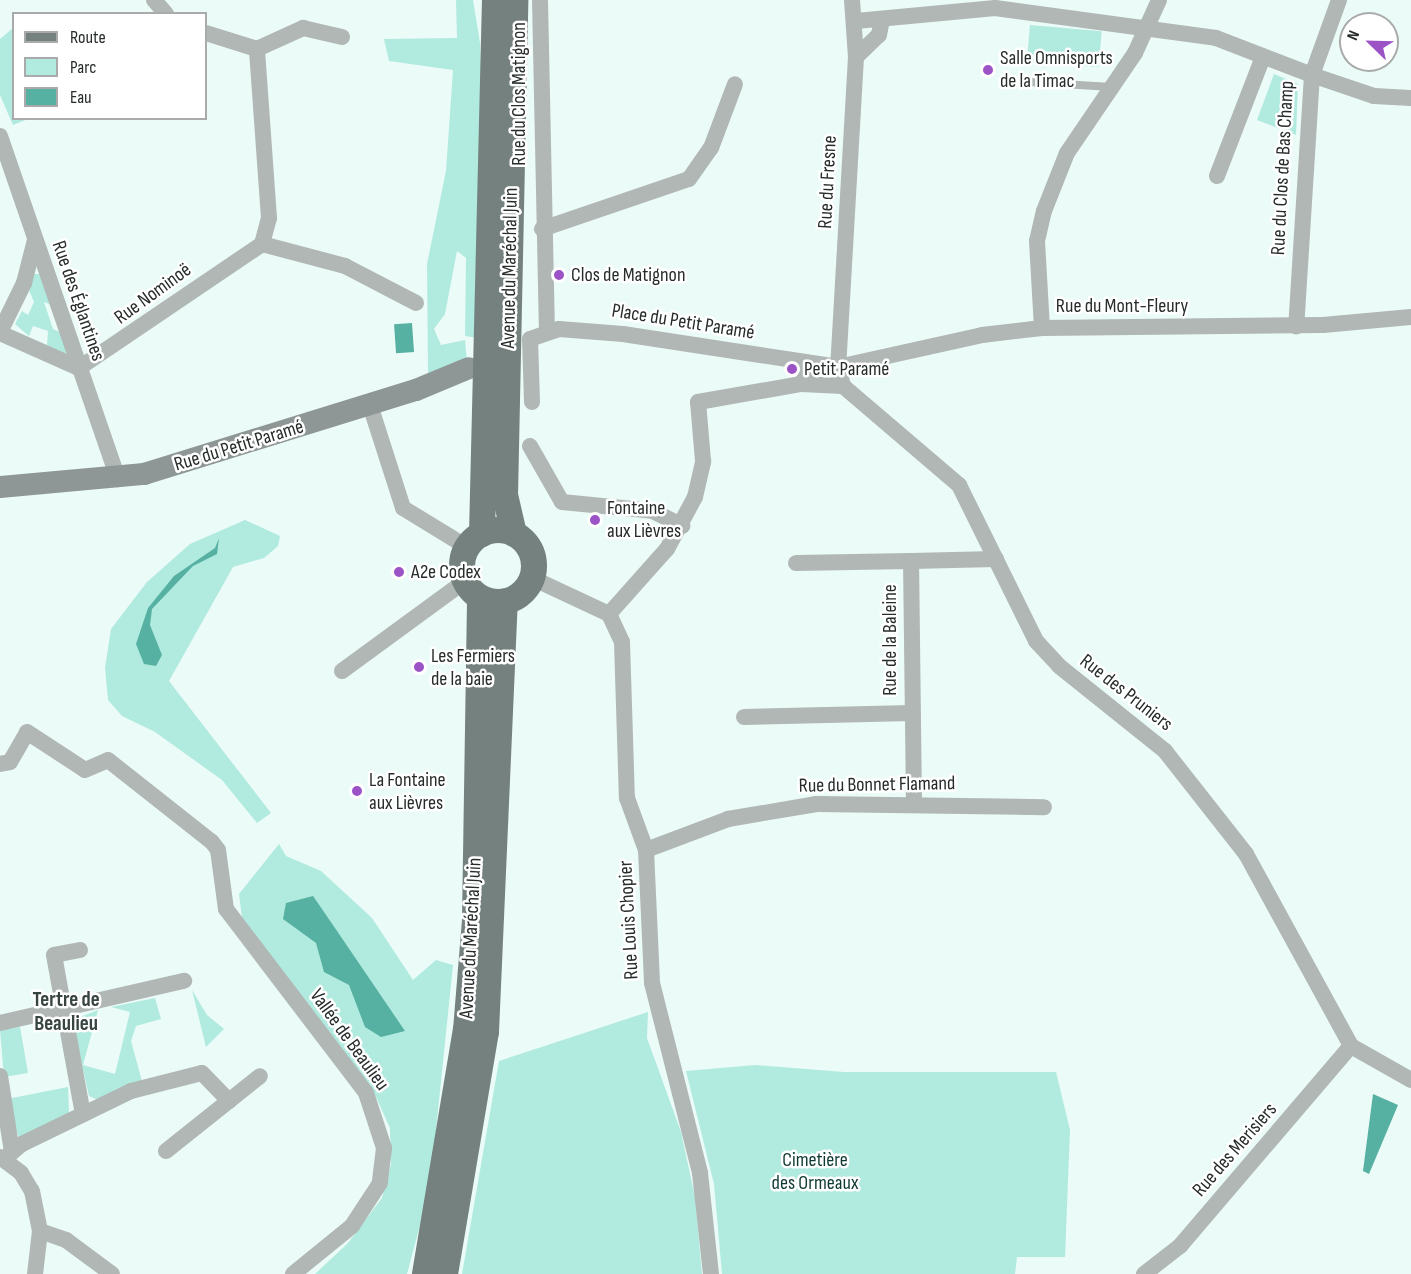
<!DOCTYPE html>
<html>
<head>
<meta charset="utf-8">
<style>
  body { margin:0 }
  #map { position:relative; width:1411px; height:1274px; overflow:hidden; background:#ebfbf7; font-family:"Sofia Sans Condensed",sans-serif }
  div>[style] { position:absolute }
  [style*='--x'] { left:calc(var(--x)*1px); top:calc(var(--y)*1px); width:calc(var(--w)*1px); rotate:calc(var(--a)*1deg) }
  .green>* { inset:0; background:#b1eadf; transform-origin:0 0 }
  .water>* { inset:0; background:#56b1a2; transform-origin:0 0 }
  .lane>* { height:8px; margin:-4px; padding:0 4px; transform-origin:4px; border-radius:4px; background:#b0b7b5 }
  .street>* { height:16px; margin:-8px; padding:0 8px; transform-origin:8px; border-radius:8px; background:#b0b7b5 }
  .secondary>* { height:22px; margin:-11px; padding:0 11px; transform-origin:11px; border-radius:11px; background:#8e9795 }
  .primary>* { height:26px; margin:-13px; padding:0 13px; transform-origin:13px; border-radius:13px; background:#75817e }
  .primary>.ring { margin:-13px; padding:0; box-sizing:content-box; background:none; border:26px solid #75817e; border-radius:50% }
  .dots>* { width:16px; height:16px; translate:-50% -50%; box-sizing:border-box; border:3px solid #fff; border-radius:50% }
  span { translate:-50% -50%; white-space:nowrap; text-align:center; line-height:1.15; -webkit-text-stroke:5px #fff; paint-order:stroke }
  .poi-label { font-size:20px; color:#262c2b }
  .left { translate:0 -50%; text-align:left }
  .street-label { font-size:20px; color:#262c2b }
  .park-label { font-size:20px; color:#0e3933 }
  .neighbourhood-label { font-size:21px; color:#374441; font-weight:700 }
  .legend { position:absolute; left:12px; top:12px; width:195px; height:108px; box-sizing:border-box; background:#fff; border:2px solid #a8abaa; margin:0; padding:8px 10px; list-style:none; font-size:18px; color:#262c2b }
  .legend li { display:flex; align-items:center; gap:12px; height:30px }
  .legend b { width:30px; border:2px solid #a8abaa }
  .north { position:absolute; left:1339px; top:12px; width:60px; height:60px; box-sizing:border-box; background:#fff; border:2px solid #a8abaa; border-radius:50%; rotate:293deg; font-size:16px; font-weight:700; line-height:24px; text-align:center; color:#262c2b }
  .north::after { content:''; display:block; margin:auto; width:21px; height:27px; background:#9b53c6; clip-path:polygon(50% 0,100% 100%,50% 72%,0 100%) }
</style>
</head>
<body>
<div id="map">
  <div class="green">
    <i style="clip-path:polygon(456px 0,473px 0,480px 43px,485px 158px,479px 338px,465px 336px,466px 258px,457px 251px,445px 314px,434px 329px,441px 345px,465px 340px,467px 362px,428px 373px,427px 264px,446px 171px,453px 70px,389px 61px,384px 39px,457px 38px)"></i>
    <i style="left:1030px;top:25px;width:72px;height:36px;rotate:5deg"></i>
    <i style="clip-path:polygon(13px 28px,14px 118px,28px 119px,13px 125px,0 95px,0 39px)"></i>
    <i style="clip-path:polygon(1274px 74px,1298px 84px,1296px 135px,1257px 120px)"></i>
    <i style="clip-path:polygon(34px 274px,39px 274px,52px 305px,44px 302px,53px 329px,64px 334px,68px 350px,63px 356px,47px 345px,48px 331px,33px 326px,29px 336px,15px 324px,22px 311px,28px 315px,34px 302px,29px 290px)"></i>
    <i style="clip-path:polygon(245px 520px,280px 536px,278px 546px,264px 558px,233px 567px,169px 681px,271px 813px,257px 823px,222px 780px,155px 732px,122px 716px,108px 700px,105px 668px,111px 629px,147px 582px,190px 544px)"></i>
    <i style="clip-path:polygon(279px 844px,286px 856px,321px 871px,372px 918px,413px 980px,436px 960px,453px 965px,430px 1188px,407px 1274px,315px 1274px,348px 1243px,382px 1198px,391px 1164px,390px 1128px,376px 1097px,242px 918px,239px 894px)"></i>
    <i style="clip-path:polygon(192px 990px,207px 1015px,224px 1029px,206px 1047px)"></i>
    <i style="clip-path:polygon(155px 998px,161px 1019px,136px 1026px,131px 1041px,142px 1081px,98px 1100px,89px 1096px,73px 1025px,75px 1019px,98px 1010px,83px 1065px,115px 1074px,130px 1012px,111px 1007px)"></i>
    <i style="clip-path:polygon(648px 1012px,647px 1038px,681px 1132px,695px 1197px,702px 1274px,462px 1274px,499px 1061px)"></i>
    <i style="clip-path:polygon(20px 1027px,28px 1073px,4px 1077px,0 1030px)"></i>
    <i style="clip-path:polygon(755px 1065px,844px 1072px,1056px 1072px,1070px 1130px,1065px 1257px,1017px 1257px,1015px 1274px,722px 1274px,714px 1184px,686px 1071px)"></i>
    <i style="clip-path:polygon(68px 1087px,69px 1113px,19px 1138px,7px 1099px)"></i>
  </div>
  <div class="water">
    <i style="left:412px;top:323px;width:29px;height:18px;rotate:86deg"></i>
    <i style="clip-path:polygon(219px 538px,217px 554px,193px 566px,152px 609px,150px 625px,162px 655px,156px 666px,144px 664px,136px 644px,148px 608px,174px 576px,215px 548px)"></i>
    <i style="clip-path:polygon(313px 896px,335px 928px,405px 1031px,381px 1037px,365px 1027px,349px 985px,324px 972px,316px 943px,283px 919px,286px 903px)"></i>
    <i style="clip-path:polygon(1373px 1094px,1398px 1105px,1369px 1174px,1363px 1171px)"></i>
  </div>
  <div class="lane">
    <i style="--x:1028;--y:82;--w:84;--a:3.4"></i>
  </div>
  <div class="street">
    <i style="--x:154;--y:0;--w:18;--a:49"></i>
    <i style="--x:540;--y:0;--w:331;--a:88.8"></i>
    <i style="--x:852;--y:0;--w:57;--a:86"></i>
    <i style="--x:856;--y:57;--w:311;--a:93.3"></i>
    <i style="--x:838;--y:367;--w:20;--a:75"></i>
    <i style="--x:843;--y:386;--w:153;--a:40.5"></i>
    <i style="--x:959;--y:485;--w:174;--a:63.7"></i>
    <i style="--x:1036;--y:641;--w:34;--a:47"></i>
    <i style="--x:1059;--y:666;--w:136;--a:38.7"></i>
    <i style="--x:1165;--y:751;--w:131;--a:51.8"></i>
    <i style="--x:1246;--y:854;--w:219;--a:61.3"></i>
    <i style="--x:1351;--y:1046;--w:69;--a:29.5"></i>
    <i style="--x:1339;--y:0;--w:80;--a:109.8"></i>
    <i style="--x:1312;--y:75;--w:65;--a:18.7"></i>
    <i style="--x:1374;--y:96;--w:37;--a:3"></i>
    <i style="--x:856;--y:21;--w:140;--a:-5.3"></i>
    <i style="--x:995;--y:8;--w:223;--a:7.7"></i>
    <i style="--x:1216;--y:38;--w:103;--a:21.1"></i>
    <i style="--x:1312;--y:75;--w:252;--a:93.6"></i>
    <i style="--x:257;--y:49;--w:51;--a:-24.5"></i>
    <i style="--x:303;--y:28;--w:40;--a:13"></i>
    <i style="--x:856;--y:57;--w:32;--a:-44"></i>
    <i style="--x:879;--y:35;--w:15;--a:-79"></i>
    <i style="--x:0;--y:136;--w:363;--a:71"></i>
    <i style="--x:1217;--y:176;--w:128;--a:-68.9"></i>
    <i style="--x:542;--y:229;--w:155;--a:-18.8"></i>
    <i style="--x:689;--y:179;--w:38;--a:-55"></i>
    <i style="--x:711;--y:148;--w:68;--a:-69.4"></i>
    <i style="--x:262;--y:244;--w:86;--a:14.8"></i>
    <i style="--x:345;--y:266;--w:80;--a:27.5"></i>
    <i style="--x:1042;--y:328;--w:87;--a:-93.3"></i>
    <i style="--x:1037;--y:241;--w:31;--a:-77"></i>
    <i style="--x:1044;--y:211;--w:62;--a:-68.4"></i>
    <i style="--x:1067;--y:153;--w:121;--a:-55.8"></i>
    <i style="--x:1135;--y:53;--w:58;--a:-65.6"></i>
    <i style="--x:0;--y:332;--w:55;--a:-63.9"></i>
    <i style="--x:24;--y:283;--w:44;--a:-75.7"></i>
    <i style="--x:0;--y:333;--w:86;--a:23.9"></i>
    <i style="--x:79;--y:368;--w:221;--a:-34.1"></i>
    <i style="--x:262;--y:244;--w:27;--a:-75"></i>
    <i style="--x:269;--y:218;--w:169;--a:-94.1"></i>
    <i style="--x:257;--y:49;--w:53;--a:-162.6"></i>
    <i style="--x:801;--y:384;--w:42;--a:2.7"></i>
    <i style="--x:532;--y:402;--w:63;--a:-91.8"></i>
    <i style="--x:530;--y:339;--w:31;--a:-19"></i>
    <i style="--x:559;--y:329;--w:64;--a:4.5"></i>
    <i style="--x:623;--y:334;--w:218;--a:8.7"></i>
    <i style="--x:838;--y:367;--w:148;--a:-12.5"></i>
    <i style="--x:982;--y:335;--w:60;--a:-6.7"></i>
    <i style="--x:1042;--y:328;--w:281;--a:-0.6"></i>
    <i style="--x:1323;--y:325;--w:88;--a:-5.2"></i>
    <i style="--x:370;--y:405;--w:108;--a:72.2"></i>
    <i style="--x:403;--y:508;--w:75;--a:31.4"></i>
    <i style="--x:530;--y:446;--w:64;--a:60.3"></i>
    <i style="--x:562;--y:502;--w:91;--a:5.6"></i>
    <i style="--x:653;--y:511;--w:33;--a:27"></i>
    <i style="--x:796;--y:563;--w:115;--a:-1"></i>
    <i style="--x:532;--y:578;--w:85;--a:25.1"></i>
    <i style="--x:609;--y:614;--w:31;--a:65"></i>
    <i style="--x:622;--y:642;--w:156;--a:88.2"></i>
    <i style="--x:627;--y:798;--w:55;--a:69.9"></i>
    <i style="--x:646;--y:850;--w:133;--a:87.4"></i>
    <i style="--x:652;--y:983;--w:196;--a:75.8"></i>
    <i style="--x:700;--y:1173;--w:102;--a:83.8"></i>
    <i style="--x:609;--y:614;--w:87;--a:-48.3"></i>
    <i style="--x:667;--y:549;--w:59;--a:-61.7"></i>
    <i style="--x:695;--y:497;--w:37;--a:-77"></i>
    <i style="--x:703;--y:461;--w:59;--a:-94.8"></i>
    <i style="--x:698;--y:402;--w:105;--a:-9.9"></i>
    <i style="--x:801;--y:384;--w:23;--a:-59"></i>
    <i style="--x:342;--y:671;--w:152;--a:-36.2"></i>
    <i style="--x:744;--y:717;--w:168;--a:-1.4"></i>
    <i style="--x:0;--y:764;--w:10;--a:-11"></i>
    <i style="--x:10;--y:762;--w:34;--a:-60"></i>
    <i style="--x:27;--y:732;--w:69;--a:33.2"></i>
    <i style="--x:85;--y:770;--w:25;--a:-23"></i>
    <i style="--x:108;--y:760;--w:132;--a:38.3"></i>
    <i style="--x:212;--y:842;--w:10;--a:53"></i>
    <i style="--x:218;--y:850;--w:60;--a:82.3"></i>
    <i style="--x:226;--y:909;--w:231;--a:52.7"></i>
    <i style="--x:366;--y:1093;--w:58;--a:71.9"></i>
    <i style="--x:384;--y:1148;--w:35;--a:97"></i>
    <i style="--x:380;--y:1183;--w:51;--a:123.1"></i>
    <i style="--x:352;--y:1226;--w:76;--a:140.9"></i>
    <i style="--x:914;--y:804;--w:243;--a:-90.7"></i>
    <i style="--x:911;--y:561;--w:85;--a:-1.3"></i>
    <i style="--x:646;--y:850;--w:88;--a:-20.7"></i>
    <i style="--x:728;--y:819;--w:90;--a:-9.6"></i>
    <i style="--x:817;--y:804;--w:227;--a:0.8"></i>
    <i style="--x:80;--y:950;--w:26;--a:169"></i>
    <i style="--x:54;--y:955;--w:162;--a:79.7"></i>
    <i style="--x:0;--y:1023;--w:189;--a:-12.9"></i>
    <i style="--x:0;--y:1076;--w:77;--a:81"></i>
    <i style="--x:166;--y:1151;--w:120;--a:-38.6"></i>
    <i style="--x:0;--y:1157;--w:26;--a:37"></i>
    <i style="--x:21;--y:1173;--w:21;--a:59"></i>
    <i style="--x:32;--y:1191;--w:41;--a:78.7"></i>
    <i style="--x:40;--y:1231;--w:43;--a:96.6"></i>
    <i style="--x:4;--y:1159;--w:23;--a:-40"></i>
    <i style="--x:22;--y:1144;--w:121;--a:-25.9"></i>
    <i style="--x:131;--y:1091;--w:73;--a:-14.2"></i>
    <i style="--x:202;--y:1073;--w:39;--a:46"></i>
    <i style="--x:40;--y:1231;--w:28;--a:19"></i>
    <i style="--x:66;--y:1240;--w:57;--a:36.5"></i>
    <i style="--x:1144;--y:1274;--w:46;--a:-37.9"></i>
    <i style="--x:1180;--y:1246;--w:263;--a:-49.5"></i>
  </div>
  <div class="secondary">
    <i style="--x:0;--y:487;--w:145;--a:-5.2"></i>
    <i style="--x:144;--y:474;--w:285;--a:-17.2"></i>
    <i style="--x:416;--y:390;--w:57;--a:-22.5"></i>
  </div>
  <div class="primary">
    <i class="ring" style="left:462px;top:530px;width:46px;height:46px"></i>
    <i style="--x:482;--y:534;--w:534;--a:-88.61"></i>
    <i style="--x:514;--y:534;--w:39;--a:-103"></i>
    <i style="--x:505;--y:496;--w:496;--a:-88.8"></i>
    <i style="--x:425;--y:1274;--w:247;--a:-80.5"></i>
    <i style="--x:466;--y:1030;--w:110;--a:-85.3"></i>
    <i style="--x:475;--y:920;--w:322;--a:-89.1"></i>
    <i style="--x:445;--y:1274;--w:245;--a:-80.4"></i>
    <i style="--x:486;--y:1032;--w:431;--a:-87.5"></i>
  </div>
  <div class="dots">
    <i style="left:988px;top:70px;background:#9b53c6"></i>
    <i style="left:559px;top:275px;background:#9b53c6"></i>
    <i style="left:792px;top:369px;background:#9b53c6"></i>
    <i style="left:595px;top:520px;background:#9b53c6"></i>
    <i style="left:399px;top:572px;background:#9b53c6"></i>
    <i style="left:419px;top:667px;background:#9b53c6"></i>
    <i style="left:357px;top:791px;background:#9b53c6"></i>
  </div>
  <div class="poi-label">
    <span class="left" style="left:1000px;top:70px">Salle Omnisports<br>de la Timac</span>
    <span class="left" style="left:571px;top:275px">Clos de Matignon</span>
    <span class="left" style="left:804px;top:369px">Petit Paramé</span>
    <span class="left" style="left:607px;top:520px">Fontaine<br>aux Lièvres</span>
    <span class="left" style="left:411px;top:572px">A2e Codex</span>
    <span class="left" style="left:431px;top:668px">Les Fermiers<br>de la baie</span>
    <span class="left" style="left:369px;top:792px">La Fontaine<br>aux Lièvres</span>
  </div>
  <div class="street-label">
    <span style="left:519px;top:94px;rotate:-90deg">Rue du Clos Matignon</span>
    <span style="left:1283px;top:168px;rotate:-87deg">Rue du Clos de Bas Champ</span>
    <span style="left:828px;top:182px;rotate:-87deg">Rue du Fresne</span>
    <span style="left:510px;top:268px;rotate:-89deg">Avenue du Maréchal Juin</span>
    <span style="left:153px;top:294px;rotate:-36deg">Rue Nominoë</span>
    <span style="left:78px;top:301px;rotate:71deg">Rue des Églantines</span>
    <span style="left:1122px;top:306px">Rue du Mont-Fleury</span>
    <span style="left:683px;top:322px;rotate:9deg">Place du Petit Paramé</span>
    <span style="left:239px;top:446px;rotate:-17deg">Rue du Petit Paramé</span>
    <span style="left:890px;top:640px;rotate:-90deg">Rue de la Baleine</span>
    <span style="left:1126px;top:693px;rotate:38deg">Rue des Pruniers</span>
    <span style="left:877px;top:785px;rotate:-1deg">Rue du Bonnet Flamand</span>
    <span style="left:629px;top:920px;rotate:-93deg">Rue Louis Chopier</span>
    <span style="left:471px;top:938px;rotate:-87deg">Avenue du Maréchal Juin</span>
    <span style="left:349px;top:1040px;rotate:54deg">Vallée de Beaulieu</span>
    <span style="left:1235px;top:1150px;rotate:-49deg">Rue des Merisiers</span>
  </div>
  <div class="park-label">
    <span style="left:815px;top:1172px">Cimetière<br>des Ormeaux</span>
  </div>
  <div class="neighbourhood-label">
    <span style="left:66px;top:1012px">Tertre de<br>Beaulieu</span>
  </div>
  <ul class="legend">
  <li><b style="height:8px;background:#75817e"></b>Route</li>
  <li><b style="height:16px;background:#b1eadf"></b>Parc</li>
  <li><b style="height:16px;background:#56b1a2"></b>Eau</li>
  </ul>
  <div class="north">N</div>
</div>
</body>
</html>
